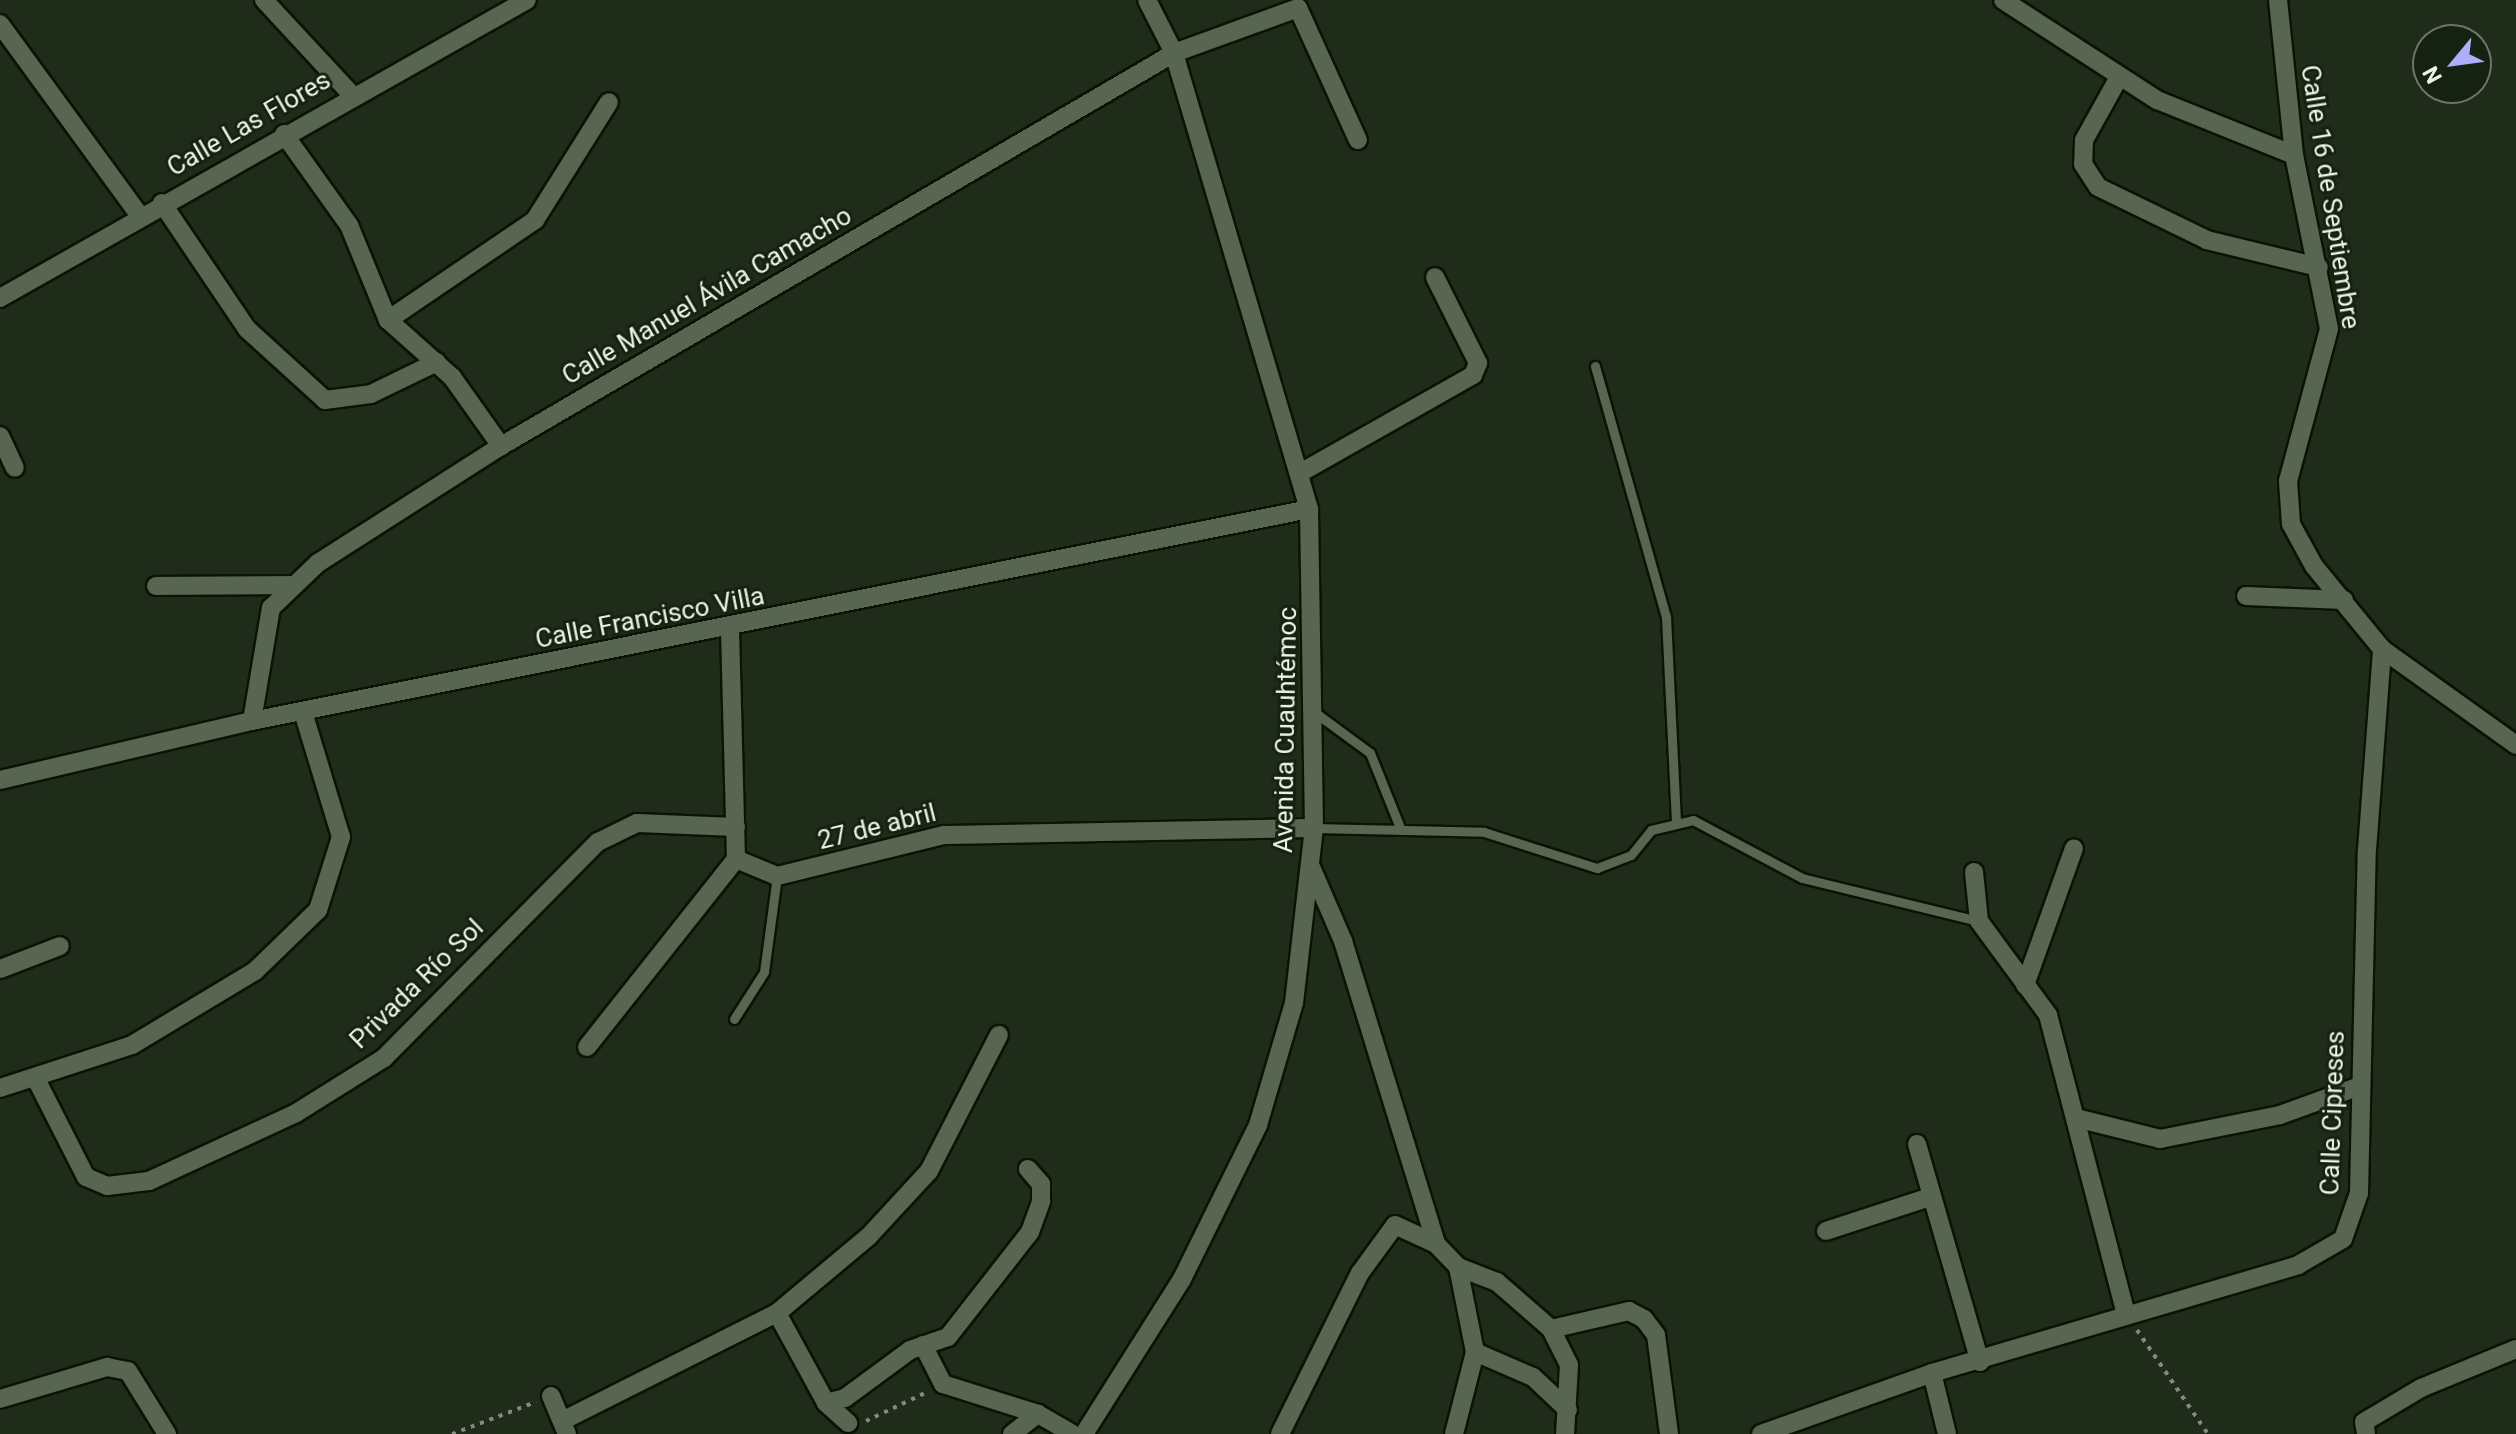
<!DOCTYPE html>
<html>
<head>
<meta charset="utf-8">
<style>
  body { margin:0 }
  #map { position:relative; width:2516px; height:1434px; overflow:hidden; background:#1f2c1a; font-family:Roboto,sans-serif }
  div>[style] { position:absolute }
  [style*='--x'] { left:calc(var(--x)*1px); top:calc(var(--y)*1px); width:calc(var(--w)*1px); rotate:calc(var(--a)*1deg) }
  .path>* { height:4px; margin-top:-2px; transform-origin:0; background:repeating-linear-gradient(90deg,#818c7d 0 4px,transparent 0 10px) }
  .roads { filter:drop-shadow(2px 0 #091405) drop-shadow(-2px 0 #091405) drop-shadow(0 2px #091405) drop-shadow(0 -2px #091405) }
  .lane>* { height:9px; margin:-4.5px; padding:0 4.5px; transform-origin:4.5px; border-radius:4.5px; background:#576551 }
  .street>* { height:18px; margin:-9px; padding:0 9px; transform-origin:9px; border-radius:9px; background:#576551 }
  span { translate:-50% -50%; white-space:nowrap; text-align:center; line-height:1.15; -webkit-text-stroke:6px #162211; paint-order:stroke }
  .street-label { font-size:26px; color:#ecf4e8 }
  .north { position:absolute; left:2412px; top:24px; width:80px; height:80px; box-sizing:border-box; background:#162211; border:2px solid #6c7667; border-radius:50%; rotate:241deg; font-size:22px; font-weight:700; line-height:32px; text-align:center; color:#ecf4e8 }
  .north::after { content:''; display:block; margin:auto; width:28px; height:36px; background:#afaefa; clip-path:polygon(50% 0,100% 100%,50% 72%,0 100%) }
</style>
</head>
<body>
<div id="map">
  <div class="path">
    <i style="--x:2137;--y:1330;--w:126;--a:55.7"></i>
    <i style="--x:866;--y:1421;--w:68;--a:-25.4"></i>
    <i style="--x:452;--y:1434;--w:90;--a:-20.9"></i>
  </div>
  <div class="roads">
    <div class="lane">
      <i style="--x:1595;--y:366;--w:261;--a:74.2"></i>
      <i style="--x:1666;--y:617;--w:202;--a:87.2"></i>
      <i style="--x:1317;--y:714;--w:66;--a:36.3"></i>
      <i style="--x:1370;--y:753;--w:83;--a:68.1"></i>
      <i style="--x:1314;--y:828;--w:170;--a:1.3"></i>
      <i style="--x:1484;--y:832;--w:119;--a:17.7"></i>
      <i style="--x:1597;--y:868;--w:36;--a:-21"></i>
      <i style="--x:1631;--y:855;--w:32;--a:-51"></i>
      <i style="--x:1651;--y:830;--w:43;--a:-13.4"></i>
      <i style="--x:1693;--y:820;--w:123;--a:28"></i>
      <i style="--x:1802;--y:878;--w:182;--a:13.7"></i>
      <i style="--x:734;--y:1019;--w:56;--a:-57.4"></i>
      <i style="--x:764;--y:972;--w:97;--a:-82.3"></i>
    </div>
    <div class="street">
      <i style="--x:264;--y:0;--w:129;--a:47.2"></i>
      <i style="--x:2003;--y:0;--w:184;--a:33"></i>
      <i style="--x:2157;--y:100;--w:148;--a:21.9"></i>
      <i style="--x:2278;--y:0;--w:156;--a:84.1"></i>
      <i style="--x:2294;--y:155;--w:177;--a:78.6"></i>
      <i style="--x:2329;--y:329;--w:157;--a:105.1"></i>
      <i style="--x:2288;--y:481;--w:43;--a:86"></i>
      <i style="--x:2291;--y:524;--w:48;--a:61.3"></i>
      <i style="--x:2314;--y:566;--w:107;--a:50.7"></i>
      <i style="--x:2382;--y:649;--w:165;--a:35.6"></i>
      <i style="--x:0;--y:24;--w:238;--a:53.9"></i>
      <i style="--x:2118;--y:79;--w:70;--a:119.1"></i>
      <i style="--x:2084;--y:140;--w:24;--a:92"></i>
      <i style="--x:2083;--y:164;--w:27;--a:57"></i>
      <i style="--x:2098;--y:187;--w:121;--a:25.9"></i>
      <i style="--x:2207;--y:240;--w:115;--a:13.6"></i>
      <i style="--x:284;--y:134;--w:112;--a:54.5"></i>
      <i style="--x:349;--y:225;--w:103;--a:67.7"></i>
      <i style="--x:388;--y:320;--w:86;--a:41.7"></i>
      <i style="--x:452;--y:377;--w:85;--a:54.6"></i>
      <i style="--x:162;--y:203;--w:152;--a:56"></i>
      <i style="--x:247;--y:329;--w:105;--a:42.3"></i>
      <i style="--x:325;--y:400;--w:46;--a:-7.4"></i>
      <i style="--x:371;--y:394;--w:73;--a:-25.9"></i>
      <i style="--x:0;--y:298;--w:605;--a:-29.49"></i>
      <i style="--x:388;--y:320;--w:178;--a:-34.2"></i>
      <i style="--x:535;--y:220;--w:139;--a:-57.9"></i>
      <i style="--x:0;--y:436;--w:35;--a:65"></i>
      <i style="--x:1300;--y:473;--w:199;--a:-29.5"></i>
      <i style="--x:1473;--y:375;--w:13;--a:-67"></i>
      <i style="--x:1478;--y:363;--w:96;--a:-116.6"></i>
      <i style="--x:156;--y:586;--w:135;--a:-0.4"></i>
      <i style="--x:2246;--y:596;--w:98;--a:2.3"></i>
      <i style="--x:730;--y:630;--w:229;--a:88.5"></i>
      <i style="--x:252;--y:721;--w:115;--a:-80.5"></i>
      <i style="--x:271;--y:608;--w:65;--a:-43.8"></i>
      <i style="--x:318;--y:563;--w:217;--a:-32.6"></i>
      <i style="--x:501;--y:446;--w:779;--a:-30.28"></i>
      <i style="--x:1174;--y:53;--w:132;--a:-19.9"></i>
      <i style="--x:1298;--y:8;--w:145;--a:65.6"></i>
      <i style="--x:0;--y:780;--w:259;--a:-13.2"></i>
      <i style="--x:252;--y:721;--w:1078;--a:-11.34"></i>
      <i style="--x:736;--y:859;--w:44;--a:22.5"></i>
      <i style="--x:777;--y:876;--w:172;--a:-13.8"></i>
      <i style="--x:944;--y:835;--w:370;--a:-1.1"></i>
      <i style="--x:1311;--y:867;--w:81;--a:66.6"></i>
      <i style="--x:1343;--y:941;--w:317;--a:72.9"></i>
      <i style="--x:1974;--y:872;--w:49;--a:84.2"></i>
      <i style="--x:1979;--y:921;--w:117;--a:53.7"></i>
      <i style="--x:2048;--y:1015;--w:310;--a:75.4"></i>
      <i style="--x:0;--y:969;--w:64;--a:-21"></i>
      <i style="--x:2025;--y:985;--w:145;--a:-70.3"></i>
      <i style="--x:587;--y:1047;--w:240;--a:-51.6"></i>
      <i style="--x:36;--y:1079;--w:110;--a:63"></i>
      <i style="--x:86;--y:1177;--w:23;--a:23"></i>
      <i style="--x:107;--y:1186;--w:42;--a:-6.8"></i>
      <i style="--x:149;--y:1181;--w:162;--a:-24.8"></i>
      <i style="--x:296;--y:1113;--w:104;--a:-32"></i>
      <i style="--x:384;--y:1058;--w:304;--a:-45.3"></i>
      <i style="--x:598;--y:842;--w:43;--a:-26"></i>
      <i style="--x:637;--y:823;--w:99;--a:2.3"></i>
      <i style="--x:0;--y:1088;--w:139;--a:-18"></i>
      <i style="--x:132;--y:1045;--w:144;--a:-31"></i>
      <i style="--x:255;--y:971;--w:88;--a:-44.1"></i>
      <i style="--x:318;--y:910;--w:77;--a:-72.5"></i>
      <i style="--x:341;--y:837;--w:131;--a:-106.9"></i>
      <i style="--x:2076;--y:1118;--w:87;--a:14"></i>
      <i style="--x:2160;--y:1139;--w:122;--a:-11.3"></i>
      <i style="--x:2280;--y:1115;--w:85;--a:-19.9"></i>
      <i style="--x:1917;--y:1144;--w:227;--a:73.9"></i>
      <i style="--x:1826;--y:1231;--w:106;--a:-18.1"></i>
      <i style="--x:777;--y:1313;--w:102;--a:61.4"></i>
      <i style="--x:826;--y:1403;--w:30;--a:42"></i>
      <i style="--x:1551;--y:1329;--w:80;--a:-13"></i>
      <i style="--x:1629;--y:1311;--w:17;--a:28"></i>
      <i style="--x:1644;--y:1319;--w:20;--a:53"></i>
      <i style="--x:1656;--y:1335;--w:100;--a:82.5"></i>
      <i style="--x:923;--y:1345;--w:44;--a:62.9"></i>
      <i style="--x:943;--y:1384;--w:100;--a:17.5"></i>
      <i style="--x:1038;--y:1414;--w:39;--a:30"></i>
      <i style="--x:1475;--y:1352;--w:63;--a:23.3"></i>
      <i style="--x:1533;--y:1377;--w:48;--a:43.3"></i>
      <i style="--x:1932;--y:1373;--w:63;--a:76.2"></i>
      <i style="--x:551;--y:1396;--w:41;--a:67.2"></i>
      <i style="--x:0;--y:1399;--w:112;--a:-16.7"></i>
      <i style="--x:107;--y:1367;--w:21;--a:11"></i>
      <i style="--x:128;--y:1371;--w:74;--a:58.2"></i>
      <i style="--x:826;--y:1403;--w:20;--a:-15"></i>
      <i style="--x:845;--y:1398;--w:81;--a:-36.4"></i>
      <i style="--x:910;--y:1350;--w:40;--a:-18.9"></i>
      <i style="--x:948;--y:1337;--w:133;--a:-52"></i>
      <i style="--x:1030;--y:1232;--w:33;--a:-70"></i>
      <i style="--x:1041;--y:1201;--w:17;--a:-90"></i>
      <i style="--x:1041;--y:1184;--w:20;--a:-131"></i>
      <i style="--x:562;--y:1421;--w:241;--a:-26.7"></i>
      <i style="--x:777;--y:1313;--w:120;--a:-39.9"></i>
      <i style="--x:869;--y:1236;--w:88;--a:-47.3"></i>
      <i style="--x:929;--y:1171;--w:153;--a:-62.8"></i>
      <i style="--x:1012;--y:1434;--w:33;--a:-38"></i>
      <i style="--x:1084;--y:1434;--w:183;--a:-57.7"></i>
      <i style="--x:1182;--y:1279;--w:172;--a:-63.7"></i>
      <i style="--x:1258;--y:1125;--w:127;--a:-73.6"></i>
      <i style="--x:1294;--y:1003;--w:176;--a:-83.5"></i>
      <i style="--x:1314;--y:828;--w:319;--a:-90.9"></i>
      <i style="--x:1309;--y:509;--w:476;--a:-106.5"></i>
      <i style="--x:1174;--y:53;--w:59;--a:-117"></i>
      <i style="--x:1280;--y:1434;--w:180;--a:-63.6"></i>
      <i style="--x:1360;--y:1273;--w:59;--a:-53.9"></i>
      <i style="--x:1395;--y:1225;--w:45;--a:24.9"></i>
      <i style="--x:1436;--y:1244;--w:32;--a:46"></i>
      <i style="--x:1458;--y:1267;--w:42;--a:21"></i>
      <i style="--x:1497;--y:1282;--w:72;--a:41"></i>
      <i style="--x:1551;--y:1329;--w:40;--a:63.4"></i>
      <i style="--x:1569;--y:1365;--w:69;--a:93.3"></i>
      <i style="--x:1454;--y:1434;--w:85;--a:-75.6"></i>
      <i style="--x:1475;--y:1352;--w:87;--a:-101.3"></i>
      <i style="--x:1761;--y:1434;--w:182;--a:-19.6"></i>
      <i style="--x:1932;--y:1373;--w:382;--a:-16.4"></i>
      <i style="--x:2298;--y:1265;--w:52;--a:-30"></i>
      <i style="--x:2343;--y:1239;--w:49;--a:-70.8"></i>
      <i style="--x:2359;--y:1193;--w:343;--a:-88.7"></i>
      <i style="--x:2367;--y:850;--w:202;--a:-85.7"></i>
      <i style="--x:2366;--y:1434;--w:12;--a:-99"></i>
      <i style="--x:2364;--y:1422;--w:66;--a:-30.8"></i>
      <i style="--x:2421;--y:1388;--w:103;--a:-22.3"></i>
    </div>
  </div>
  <div class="street-label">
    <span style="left:249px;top:124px;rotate:-30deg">Calle Las Flores</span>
    <span style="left:2330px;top:197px;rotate:81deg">Calle 16 de Septiembre</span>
    <span style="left:707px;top:296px;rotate:-30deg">Calle Manuel Ávila Camacho</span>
    <span style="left:650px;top:618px;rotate:-11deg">Calle Francisco Villa</span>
    <span style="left:1286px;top:730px;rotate:-89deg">Avenida Cuauhtémoc</span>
    <span style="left:877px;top:827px;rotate:-14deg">27 de abril</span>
    <span style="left:417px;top:984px;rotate:-44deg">Privada Río Sol</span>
    <span style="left:2333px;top:1113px;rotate:-88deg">Calle Cipreses</span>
  </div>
  <div class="north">N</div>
</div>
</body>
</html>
